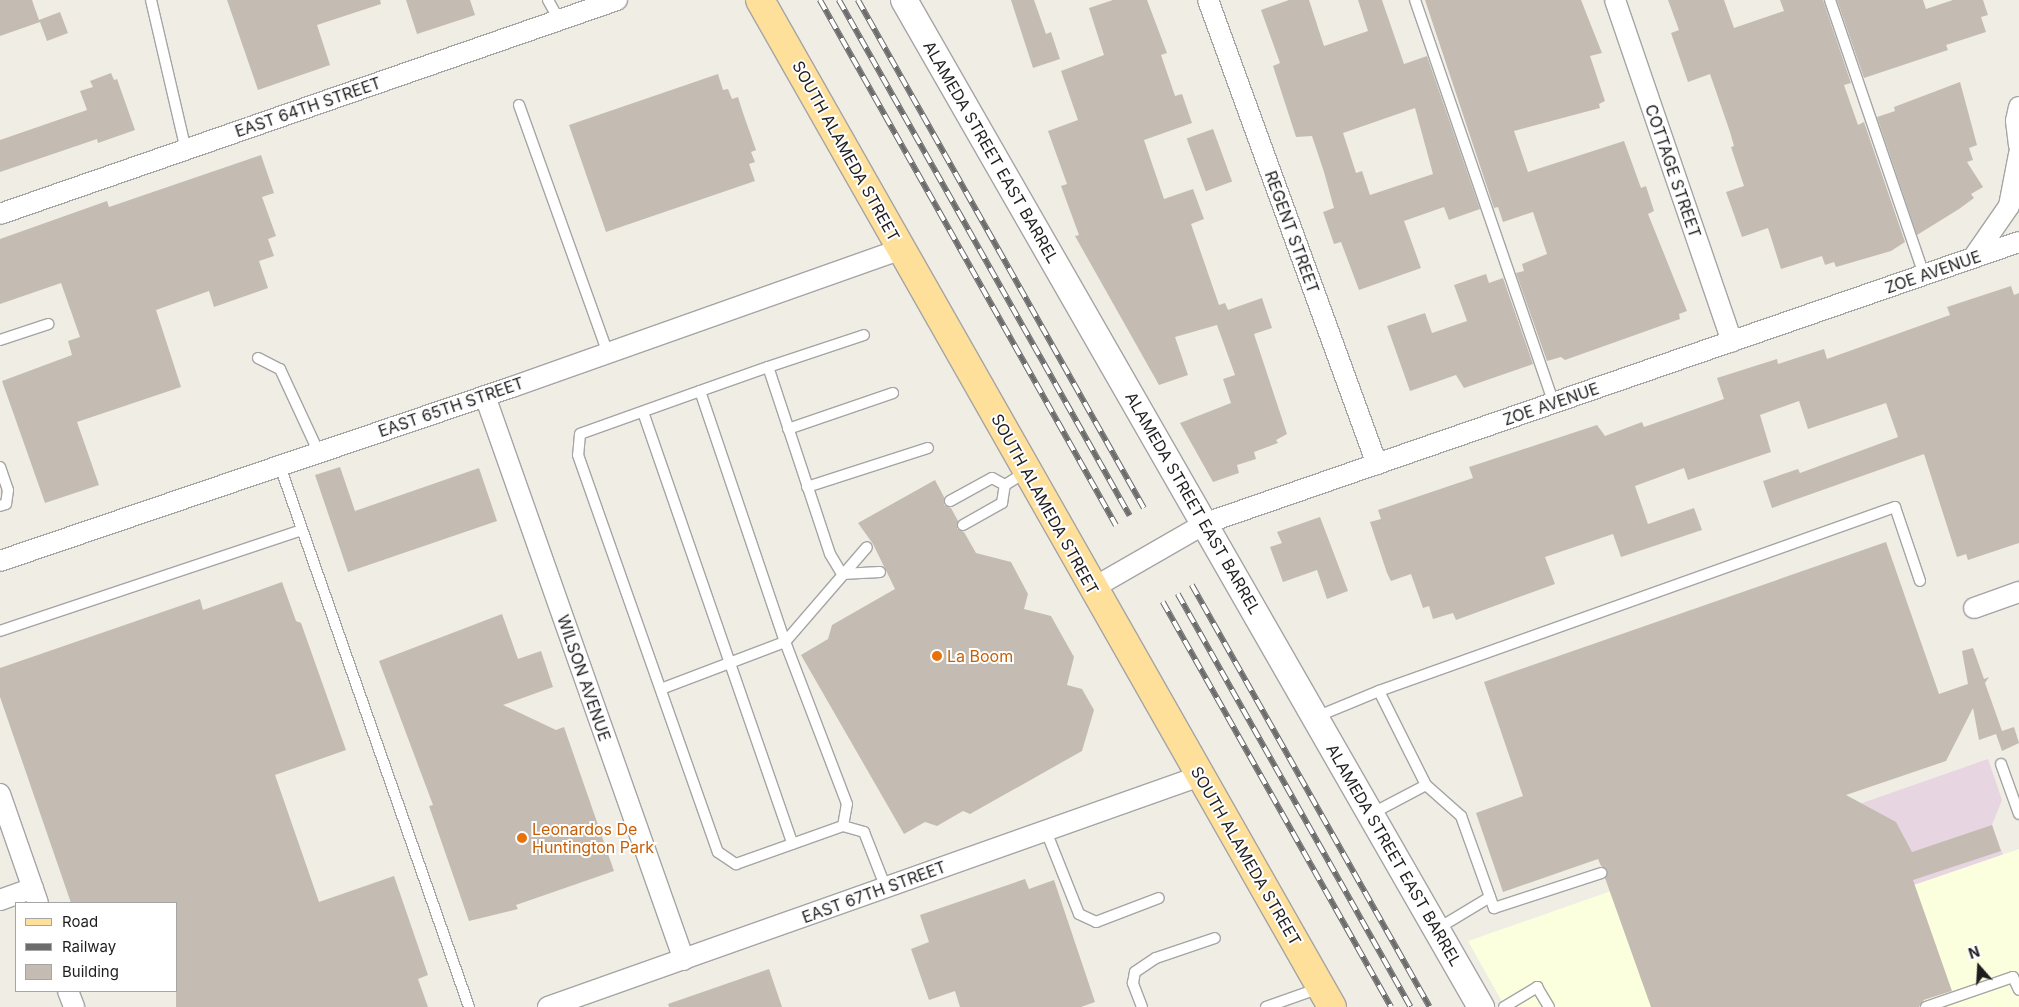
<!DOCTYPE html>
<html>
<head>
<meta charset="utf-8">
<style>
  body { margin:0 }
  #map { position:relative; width:2019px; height:1007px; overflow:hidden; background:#efede4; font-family:Inter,sans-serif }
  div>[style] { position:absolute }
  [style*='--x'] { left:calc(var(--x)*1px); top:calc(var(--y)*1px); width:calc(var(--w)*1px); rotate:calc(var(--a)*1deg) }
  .industrial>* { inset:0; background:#e8d5e2 }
  .education>* { inset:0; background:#fbffdd }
  .building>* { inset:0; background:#c4bcb3; transform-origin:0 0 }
  .roads { filter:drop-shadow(1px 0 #a5a5a5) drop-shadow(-1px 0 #a5a5a5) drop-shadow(0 1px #a5a5a5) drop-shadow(0 -1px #a5a5a5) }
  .service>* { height:10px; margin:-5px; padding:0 5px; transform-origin:5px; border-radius:5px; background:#fff }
  .minor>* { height:20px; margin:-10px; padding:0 10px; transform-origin:10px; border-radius:10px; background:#fff }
  .tertiary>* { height:26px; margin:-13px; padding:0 13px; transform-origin:13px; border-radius:13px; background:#fff }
  .primary>* { height:28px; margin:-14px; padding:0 14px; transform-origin:14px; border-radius:14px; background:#fee09a }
  .rail>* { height:5.5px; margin-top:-2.75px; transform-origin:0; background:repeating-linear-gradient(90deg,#fff 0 11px,#6c6c6c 0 22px); box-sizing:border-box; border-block:1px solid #6c6c6c }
  .dots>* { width:14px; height:14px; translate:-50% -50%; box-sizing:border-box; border:2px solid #fff; border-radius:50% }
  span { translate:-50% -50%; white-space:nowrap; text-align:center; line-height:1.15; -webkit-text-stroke:4px #fff; paint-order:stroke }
  .street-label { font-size:16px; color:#1e1e1e }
  .food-label { font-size:16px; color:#c56008 }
  .left { translate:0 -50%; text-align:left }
  .legend { position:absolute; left:15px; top:902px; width:162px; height:90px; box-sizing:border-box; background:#fff; border:1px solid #a5a5a5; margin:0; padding:6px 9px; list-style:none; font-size:15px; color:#1e1e1e }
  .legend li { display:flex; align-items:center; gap:10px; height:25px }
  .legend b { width:25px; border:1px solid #a5a5a5 }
  .north { position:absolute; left:1954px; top:942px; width:50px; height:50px; -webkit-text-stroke:4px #fff; paint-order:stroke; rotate:341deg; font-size:14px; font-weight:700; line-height:20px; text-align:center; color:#1e1e1e }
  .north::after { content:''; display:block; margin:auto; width:18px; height:22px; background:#1e1e1e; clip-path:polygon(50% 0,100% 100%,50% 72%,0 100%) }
</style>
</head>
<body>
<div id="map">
  <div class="industrial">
    <i style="clip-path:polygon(1988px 759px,2002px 800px,1992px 825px,2003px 855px,1914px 885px,1808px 822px)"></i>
  </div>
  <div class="education">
    <i style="clip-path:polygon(1808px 822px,1914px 885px,2019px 849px,2019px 1007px,1505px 1007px,1468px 941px)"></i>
  </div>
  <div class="building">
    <i style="clip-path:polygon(0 0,32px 0,39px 20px,60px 12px,68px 33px,47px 41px,40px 22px,0 36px)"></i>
    <i style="clip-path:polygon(227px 0,380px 0,381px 4px,317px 25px,330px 65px,258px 90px)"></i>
    <i style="clip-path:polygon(406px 0,470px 0,475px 15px,417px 34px)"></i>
    <i style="clip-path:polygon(1011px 0,1034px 0,1046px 34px,1051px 32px,1060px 59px,1033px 68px)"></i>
    <i style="clip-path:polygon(1113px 0,1147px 0,1167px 53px,1161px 55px,1175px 96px,1182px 94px,1192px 123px,1144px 140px,1164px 199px,1193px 189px,1204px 219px,1191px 224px,1219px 305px,1225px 303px,1228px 310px,1262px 298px,1272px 328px,1254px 334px,1287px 434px,1276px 440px,1278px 443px,1254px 452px,1256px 459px,1237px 465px,1239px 473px,1213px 482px,1180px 423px,1231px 403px,1223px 379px,1235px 375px,1217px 325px,1175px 337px,1188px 375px,1159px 385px,1075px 236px,1079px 235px,1061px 186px,1067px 184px,1048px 131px,1078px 120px,1061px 71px,1104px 55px,1089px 8px)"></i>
    <i style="clip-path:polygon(evenodd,1289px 0,1309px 0,1324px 46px,1368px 31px,1358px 0,1382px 0,1404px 64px,1427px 56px,1480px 209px,1449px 220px,1444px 207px,1404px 221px,1421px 268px,1359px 290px,1341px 242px,1334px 244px,1323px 212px,1334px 208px,1324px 172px,1312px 136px,1296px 137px,1273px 66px,1280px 63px,1261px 10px,1289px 0,1415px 108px,1433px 174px,1370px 195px,1362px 171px,1356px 173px,1343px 133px,1415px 108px)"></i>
    <i style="clip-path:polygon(1425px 0,1581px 0,1602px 53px,1590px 56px,1605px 101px,1599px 104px,1600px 108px,1514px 131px,1528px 172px,1624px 141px,1641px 188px,1646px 186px,1654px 211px,1648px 214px,1687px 311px,1679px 314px,1680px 319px,1565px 360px,1561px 357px,1547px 361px,1516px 273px,1524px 271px,1522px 264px,1547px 254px,1533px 212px,1503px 222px,1498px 207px,1494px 208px)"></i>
    <i style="clip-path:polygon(1668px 0,1724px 0,1734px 28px,1784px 11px,1780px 0,1823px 0,1851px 83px,1844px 85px,1858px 125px,1864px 122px,1905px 242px,1891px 251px,1836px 267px,1834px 262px,1825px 265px,1822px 256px,1781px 269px,1768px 228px,1742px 237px,1726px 192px,1744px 186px,1731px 147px,1734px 146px,1730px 132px,1710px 74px,1688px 82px,1671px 33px,1679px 30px)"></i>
    <i style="clip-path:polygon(1837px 0,1923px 0,1926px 9px,1953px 0,1983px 0,1988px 15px,1981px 17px,1986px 32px,1946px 45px,1948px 50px,1864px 78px)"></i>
    <i style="clip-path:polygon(111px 73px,114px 80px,117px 79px,135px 130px,98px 143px,97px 139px,0 172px,0 140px,87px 110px,80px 91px,93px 87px,90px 81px)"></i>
    <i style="clip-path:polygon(718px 74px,723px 90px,728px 89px,732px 99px,738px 97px,743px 113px,756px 150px,751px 152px,755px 162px,749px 164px,755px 181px,606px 232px,569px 125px)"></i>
    <i style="clip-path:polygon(1960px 82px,1977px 145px,1969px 148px,1973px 160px,1967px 162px,1983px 187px,1971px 194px,1974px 198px,1959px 209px,1917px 235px,1877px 117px,1895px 111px,1894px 107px)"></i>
    <i style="left:1213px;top:129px;width:56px;height:28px;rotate:70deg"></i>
    <i style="clip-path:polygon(261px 155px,274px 193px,262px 197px,276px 236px,268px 239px,274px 256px,259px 261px,268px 288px,214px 307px,209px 291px,156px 310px,181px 387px,77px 422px,99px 485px,45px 503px,2px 381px,72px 355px,68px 341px,80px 337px,61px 283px,0 304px,0 239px,107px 201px,109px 207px)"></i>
    <i style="clip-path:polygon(1486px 274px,1489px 283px,1503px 278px,1533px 364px,1464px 388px,1456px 375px,1410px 391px,1387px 326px,1425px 313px,1432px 333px,1467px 321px,1454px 285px)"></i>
    <i style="clip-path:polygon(2011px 286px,2014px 295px,2019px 293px,2019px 543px,1968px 560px,1966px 554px,1957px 557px,1924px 454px,1772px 508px,1763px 481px,1798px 469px,1800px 473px,1898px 437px,1886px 403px,1808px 429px,1799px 401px,1760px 415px,1771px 452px,1688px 480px,1684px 468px,1635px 486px,1648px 524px,1694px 508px,1702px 530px,1621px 557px,1613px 534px,1545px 557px,1555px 584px,1456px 620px,1453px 613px,1433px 619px,1429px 606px,1423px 608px,1411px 574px,1391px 581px,1387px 573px,1370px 522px,1381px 519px,1378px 510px,1473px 478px,1469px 467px,1597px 425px,1605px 436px,1642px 422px,1644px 427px,1724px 399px,1717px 378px,1777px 359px,1778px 364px,1824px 349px,1827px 359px,1950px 315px,1947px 307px)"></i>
    <i style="clip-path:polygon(340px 467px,355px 511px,479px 468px,497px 521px,348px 572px,315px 475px)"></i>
    <i style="clip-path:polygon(935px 480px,944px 497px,944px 505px,951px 508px,958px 521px,957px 529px,964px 532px,976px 553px,1011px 562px,1028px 594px,1024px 609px,1051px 616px,1074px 657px,1067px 685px,1082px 689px,1094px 710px,1082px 751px,970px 814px,963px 811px,937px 826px,925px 822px,904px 834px,801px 655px,828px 639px,832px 625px,895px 589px,873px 544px,858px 523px)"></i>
    <i style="clip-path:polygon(1320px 517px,1348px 591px,1327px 599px,1317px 570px,1283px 582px,1270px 547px,1282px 543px,1277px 532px)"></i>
    <i style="clip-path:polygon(1886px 542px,1939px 694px,1968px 684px,1962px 651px,1973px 648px,1984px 679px,1989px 677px,1985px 683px,2002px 731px,2014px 727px,2019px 743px,2002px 751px,1996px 734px,1979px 740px,1973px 708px,1946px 761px,1846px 795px,1896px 822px,1912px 852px,1992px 825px,2001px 851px,1913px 880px,1952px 991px,1924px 1000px,1919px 1007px,1651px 1007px,1605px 878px,1607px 870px,1601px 866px,1598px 859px,1503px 892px,1476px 813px,1523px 796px,1484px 682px)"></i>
    <i style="clip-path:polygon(282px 582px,296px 621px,301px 623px,346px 750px,275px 775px,319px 902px,394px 876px,428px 975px,418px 979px,428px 1007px,176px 1007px,176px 903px,71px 903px,0 697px,0 668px,200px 599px,203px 610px)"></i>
    <i style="clip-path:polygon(502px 614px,518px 659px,541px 651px,553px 687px,503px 705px,556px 730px,564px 727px,614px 871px,516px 905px,518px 909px,469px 921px,429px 806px,433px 805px,379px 661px)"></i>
    <i style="clip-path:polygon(1025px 879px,1029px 889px,1054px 880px,1095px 1002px,1081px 1007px,960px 1007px,955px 991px,929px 1000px,911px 949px,929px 942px,920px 915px)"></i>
    <i style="clip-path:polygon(769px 969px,782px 1007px,669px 1007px,668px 1004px)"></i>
  </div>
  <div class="roads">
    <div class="service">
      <i style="--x:151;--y:0;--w:154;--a:76.9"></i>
      <i style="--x:548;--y:0;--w:23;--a:61"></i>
      <i style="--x:1415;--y:0;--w:426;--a:71"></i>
      <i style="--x:1830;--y:0;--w:291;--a:71.1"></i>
      <i style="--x:519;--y:105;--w:263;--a:70.3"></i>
      <i style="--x:0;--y:340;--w:51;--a:-18.4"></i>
      <i style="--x:258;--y:358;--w:25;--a:27"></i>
      <i style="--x:280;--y:369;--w:93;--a:65.1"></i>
      <i style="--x:700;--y:391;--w:72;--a:-19.4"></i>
      <i style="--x:643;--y:412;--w:457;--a:70.9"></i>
      <i style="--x:788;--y:429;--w:111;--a:-18.9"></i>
      <i style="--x:280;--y:466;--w:573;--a:70.74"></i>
      <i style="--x:0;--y:467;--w:24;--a:71"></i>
      <i style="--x:8;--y:490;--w:14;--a:98"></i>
      <i style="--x:6;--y:504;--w:6;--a:162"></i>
      <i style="--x:807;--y:487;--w:127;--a:-17.9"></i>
      <i style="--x:950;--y:501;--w:48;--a:-28.7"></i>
      <i style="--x:992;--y:478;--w:15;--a:28"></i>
      <i style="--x:1005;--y:485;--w:25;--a:-32"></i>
      <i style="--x:963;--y:525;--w:45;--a:-29.4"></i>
      <i style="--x:1002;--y:503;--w:18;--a:-81"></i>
      <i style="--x:842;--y:574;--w:23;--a:-121"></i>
      <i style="--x:830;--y:554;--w:197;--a:-108.3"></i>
      <i style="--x:768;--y:367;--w:101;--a:-18.4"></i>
      <i style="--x:842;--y:574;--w:38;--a:-3"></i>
      <i style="--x:0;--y:631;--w:318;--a:-18.5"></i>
      <i style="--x:661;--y:689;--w:133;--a:-20.8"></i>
      <i style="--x:785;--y:642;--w:265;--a:-108.7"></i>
      <i style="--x:700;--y:391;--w:127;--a:160.3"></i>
      <i style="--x:580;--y:434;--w:21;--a:95"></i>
      <i style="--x:578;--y:455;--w:421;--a:70.6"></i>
      <i style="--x:718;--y:852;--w:22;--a:34"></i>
      <i style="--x:736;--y:864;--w:114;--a:-19.6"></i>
      <i style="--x:843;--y:826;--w:22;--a:-80"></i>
      <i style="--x:847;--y:804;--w:173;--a:-110.9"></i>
      <i style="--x:785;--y:642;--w:125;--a:-49.2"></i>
      <i style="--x:1316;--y:717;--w:68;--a:-22.4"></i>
      <i style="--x:1379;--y:691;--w:548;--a:-19.63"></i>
      <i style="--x:1895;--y:507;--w:78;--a:71.3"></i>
      <i style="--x:2001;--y:764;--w:53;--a:70.2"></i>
      <i style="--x:1426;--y:785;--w:47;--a:41.5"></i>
      <i style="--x:1461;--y:816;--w:98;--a:70.3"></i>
      <i style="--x:1494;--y:908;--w:113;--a:-18.1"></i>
      <i style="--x:1371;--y:814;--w:62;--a:-27.8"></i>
      <i style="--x:1426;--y:785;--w:105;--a:-116.6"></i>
      <i style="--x:843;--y:826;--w:22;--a:16"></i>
      <i style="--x:864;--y:832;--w:60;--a:68.6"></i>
      <i style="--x:1046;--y:831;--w:89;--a:68.3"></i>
      <i style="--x:1079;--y:914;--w:19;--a:25"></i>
      <i style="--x:1096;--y:922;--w:67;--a:-20.9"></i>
      <i style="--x:1437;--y:929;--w:62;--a:-31.1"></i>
      <i style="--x:1142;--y:1007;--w:26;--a:-111"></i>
      <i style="--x:1133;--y:983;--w:11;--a:-80"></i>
      <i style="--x:1135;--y:972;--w:25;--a:-34"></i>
      <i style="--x:1156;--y:958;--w:62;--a:-18.7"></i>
      <i style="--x:1266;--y:1007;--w:57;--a:-19.4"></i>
      <i style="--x:1504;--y:1007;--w:39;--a:-31"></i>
      <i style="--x:1537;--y:987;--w:23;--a:59"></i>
      <i style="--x:1926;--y:1007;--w:92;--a:-19"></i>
      <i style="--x:2013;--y:977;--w:14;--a:65"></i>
    </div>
    <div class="minor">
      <i style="--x:1208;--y:0;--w:494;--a:70"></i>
      <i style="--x:1615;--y:0;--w:361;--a:71.1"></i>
      <i style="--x:2019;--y:107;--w:14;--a:102"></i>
      <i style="--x:2016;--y:121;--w:25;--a:83"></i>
      <i style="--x:0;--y:214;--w:653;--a:-19.13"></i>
      <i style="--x:1973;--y:258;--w:63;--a:-55.3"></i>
      <i style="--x:2009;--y:206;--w:53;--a:-79.1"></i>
      <i style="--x:485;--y:396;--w:598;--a:70.57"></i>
      <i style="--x:0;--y:561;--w:541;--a:-18.77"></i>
      <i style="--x:512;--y:387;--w:413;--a:-19.5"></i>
      <i style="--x:1093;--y:588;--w:130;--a:-29.9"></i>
      <i style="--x:1206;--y:523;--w:860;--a:-19.07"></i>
      <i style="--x:1974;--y:608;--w:48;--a:-19.6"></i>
      <i style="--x:0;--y:794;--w:115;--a:70.8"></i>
      <i style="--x:0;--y:900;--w:35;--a:-20"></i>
      <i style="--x:68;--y:991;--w:17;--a:69"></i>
      <i style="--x:548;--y:1007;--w:692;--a:-19.51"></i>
    </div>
    <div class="tertiary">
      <i style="--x:904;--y:0;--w:1161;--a:60.19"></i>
    </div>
    <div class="primary">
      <i style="--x:760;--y:0;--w:1158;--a:60.4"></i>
    </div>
  </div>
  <div class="rail">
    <i style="--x:820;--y:0;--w:603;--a:60.59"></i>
    <i style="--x:839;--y:0;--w:592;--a:60.58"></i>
    <i style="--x:858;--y:0;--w:583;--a:60.62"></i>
    <i style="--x:1192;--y:585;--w:484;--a:60.6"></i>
    <i style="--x:1178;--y:594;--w:474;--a:60.6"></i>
    <i style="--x:1163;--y:602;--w:465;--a:60.6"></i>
  </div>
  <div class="dots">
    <i style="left:937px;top:656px;background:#e8710a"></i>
    <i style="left:522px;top:838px;background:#e8710a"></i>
  </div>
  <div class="street-label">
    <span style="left:308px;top:107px;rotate:-19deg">EAST 64TH STREET</span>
    <span style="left:846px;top:151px;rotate:61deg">SOUTH ALAMEDA STREET</span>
    <span style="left:991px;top:152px;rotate:60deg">ALAMEDA STREET EAST BARREL</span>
    <span style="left:1673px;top:171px;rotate:71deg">COTTAGE STREET</span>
    <span style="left:1292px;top:232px;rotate:70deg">REGENT STREET</span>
    <span style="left:1933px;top:272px;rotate:-19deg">ZOE AVENUE</span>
    <span style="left:1551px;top:404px;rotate:-19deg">ZOE AVENUE</span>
    <span style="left:451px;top:407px;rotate:-19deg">EAST 65TH STREET</span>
    <span style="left:1193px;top:503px;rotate:60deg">ALAMEDA STREET EAST BARREL</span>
    <span style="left:1045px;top:504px;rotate:61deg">SOUTH ALAMEDA STREET</span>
    <span style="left:584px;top:678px;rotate:71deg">WILSON AVENUE</span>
    <span style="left:1394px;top:855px;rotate:60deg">ALAMEDA STREET EAST BARREL</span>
    <span style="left:1246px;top:856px;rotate:60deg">SOUTH ALAMEDA STREET</span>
    <span style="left:874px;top:892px;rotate:-20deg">EAST 67TH STREET</span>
  </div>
  <div class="food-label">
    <span class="left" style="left:947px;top:656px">La Boom</span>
    <span class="left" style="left:532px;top:838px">Leonardos De<br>Huntington Park</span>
  </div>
  <ul class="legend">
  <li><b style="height:6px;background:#fee09a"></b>Road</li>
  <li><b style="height:6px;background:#6c6c6c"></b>Railway</li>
  <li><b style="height:14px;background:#c4bcb3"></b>Building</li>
  </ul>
  <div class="north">N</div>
</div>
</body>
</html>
